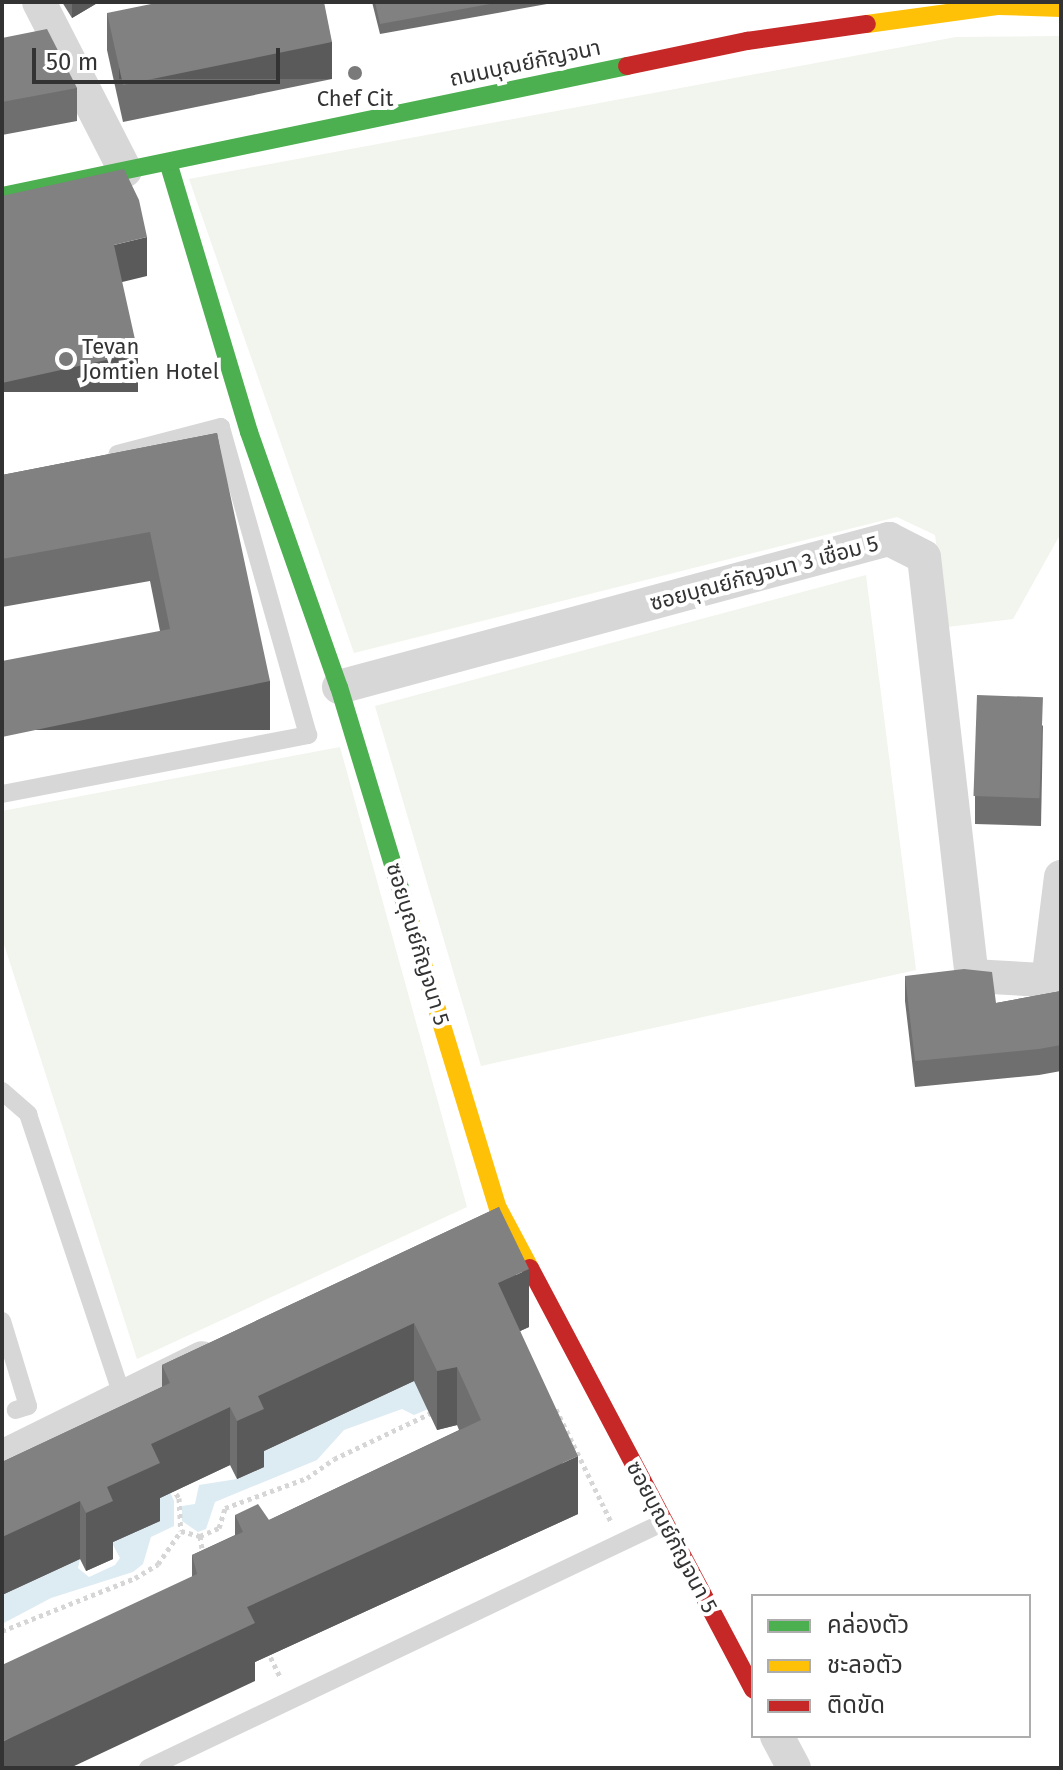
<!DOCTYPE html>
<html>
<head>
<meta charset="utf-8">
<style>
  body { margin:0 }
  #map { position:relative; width:1063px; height:1770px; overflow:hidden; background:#fff; font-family:"Fira Sans","Noto Sans Thai",sans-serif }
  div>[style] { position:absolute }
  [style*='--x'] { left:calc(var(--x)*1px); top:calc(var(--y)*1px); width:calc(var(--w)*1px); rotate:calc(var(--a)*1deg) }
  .green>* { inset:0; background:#f1f5ed }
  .water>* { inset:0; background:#ddebf3 }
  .path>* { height:5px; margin-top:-2.5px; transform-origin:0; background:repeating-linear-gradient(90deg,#d6d6d6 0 4px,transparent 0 8px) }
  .lane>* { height:18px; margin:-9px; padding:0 9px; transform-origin:9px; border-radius:9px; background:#d7d7d7 }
  .street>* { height:34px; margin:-17px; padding:0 17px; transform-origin:17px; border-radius:17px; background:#d7d7d7 }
  .fast>* { height:18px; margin:-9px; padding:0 9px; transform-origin:9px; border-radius:9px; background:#4caf50 }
  .slow>* { height:18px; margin:-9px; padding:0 9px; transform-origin:9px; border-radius:9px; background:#ffc107 }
  .jam>* { height:18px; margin:-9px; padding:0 9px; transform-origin:9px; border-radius:9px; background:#c62828 }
  .wall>* { inset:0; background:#6f6f6f }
  .shaded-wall>* { inset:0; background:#5a5a5a; transform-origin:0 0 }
  .building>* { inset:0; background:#818181; transform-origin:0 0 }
  .dots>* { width:22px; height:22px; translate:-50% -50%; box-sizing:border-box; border:4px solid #fff; border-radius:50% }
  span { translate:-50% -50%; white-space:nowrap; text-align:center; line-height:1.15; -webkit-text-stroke:8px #fff; paint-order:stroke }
  .street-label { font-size:22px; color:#333 }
  .poi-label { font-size:22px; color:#333 }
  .left { translate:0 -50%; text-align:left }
  .frame { position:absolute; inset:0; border:4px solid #333; pointer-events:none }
  .legend { position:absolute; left:751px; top:1594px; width:280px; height:144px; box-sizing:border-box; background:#fff; border:2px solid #adadad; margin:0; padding:10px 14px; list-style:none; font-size:24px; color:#333 }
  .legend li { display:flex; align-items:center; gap:16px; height:40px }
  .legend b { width:40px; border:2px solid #adadad }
  .scale { position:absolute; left:32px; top:48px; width:248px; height:36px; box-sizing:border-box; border:4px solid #333; border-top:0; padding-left:10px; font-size:24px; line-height:28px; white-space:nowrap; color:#333; -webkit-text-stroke:6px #fff; paint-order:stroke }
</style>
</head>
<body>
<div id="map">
  <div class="green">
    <i style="clip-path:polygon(1061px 36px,1061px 533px,1013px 619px,947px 627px,935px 535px,897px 517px,354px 653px,189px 179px,956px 37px)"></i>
    <i style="clip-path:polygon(866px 575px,916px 970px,481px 1066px,375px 706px)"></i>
    <i style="clip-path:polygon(340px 747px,467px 1207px,137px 1359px,2px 938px,2px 811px)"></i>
  </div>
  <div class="water">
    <i style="clip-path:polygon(442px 1368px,428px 1409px,414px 1415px,402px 1409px,344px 1430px,317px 1460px,215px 1502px,206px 1529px,198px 1532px,182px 1521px,182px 1506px,195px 1504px,199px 1485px,237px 1479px,263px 1467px,258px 1454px)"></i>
    <i style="clip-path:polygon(166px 1483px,174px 1501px,174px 1526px,151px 1537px,143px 1564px,133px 1572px,51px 1598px,2px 1624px,2px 1595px,80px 1559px,78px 1568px,89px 1577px,115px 1565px,120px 1558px,112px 1543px,147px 1493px)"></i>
  </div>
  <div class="path">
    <i style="--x:556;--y:1409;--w:126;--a:64"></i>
    <i style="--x:172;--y:1487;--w:13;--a:58"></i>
    <i style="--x:179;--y:1498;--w:33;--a:87"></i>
    <i style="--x:200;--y:1536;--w:21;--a:-23"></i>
    <i style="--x:219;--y:1528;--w:21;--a:-73"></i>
    <i style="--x:225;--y:1508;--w:87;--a:-20.1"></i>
    <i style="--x:307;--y:1478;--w:33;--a:-35"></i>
    <i style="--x:334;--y:1459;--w:112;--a:-25.4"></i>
    <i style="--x:2;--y:1631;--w:143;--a:-21.7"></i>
    <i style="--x:135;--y:1578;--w:27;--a:-31"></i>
    <i style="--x:158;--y:1564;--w:40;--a:-55.1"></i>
    <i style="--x:181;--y:1531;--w:20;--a:15"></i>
    <i style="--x:200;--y:1536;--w:19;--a:81"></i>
    <i style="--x:267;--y:1650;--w:30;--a:64"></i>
  </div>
  <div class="lane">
    <i style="--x:2;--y:794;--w:312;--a:-10.9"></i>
    <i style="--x:308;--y:735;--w:320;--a:-105.8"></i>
    <i style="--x:221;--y:427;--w:107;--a:165.4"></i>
    <i style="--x:2;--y:1091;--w:35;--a:41"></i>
    <i style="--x:28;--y:1114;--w:299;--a:71.5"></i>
    <i style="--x:2;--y:1321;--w:89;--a:73"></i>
    <i style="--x:28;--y:1406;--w:13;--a:162"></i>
    <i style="--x:148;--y:1768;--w:572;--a:-25.49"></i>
  </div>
  <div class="street">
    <i style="--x:39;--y:2;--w:189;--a:62.9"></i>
    <i style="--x:339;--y:687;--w:570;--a:-15.06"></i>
    <i style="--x:889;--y:539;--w:39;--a:27"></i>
    <i style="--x:924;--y:557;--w:422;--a:83.5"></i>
    <i style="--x:972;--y:976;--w:89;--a:3.2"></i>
    <i style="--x:1048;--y:981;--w:105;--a:-82.9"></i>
    <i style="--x:2;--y:1457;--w:223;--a:-26.3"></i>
    <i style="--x:777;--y:1736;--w:36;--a:62"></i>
  </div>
  <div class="fast">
    <i style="--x:168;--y:162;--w:282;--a:73.3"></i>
    <i style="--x:249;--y:432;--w:270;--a:70.6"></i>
    <i style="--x:339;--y:687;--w:248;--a:73.1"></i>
    <i style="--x:2;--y:196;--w:638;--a:-11.75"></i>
  </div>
  <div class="slow">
    <i style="--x:867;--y:24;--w:133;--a:-7.8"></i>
    <i style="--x:999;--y:6;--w:62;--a:1.8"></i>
    <i style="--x:411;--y:924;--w:297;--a:73"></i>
    <i style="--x:498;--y:1208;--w:68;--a:61.9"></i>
  </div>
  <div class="jam">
    <i style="--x:627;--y:66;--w:123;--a:-11.8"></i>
    <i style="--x:747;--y:41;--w:121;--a:-8.1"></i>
    <i style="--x:530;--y:1268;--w:477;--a:62.1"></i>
  </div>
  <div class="wall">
    <i style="clip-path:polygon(62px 2px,99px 2px,72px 18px)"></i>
    <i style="clip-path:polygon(372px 2px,558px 2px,380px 34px)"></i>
    <i style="clip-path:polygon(107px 13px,332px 79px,123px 122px,107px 50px)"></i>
    <i style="clip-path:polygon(2px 20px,3px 38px,77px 88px,77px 121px,2px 135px)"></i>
    <i style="clip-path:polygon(217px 433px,270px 730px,160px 631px,150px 581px,2px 607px,2px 475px)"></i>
    <i style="clip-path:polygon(1043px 725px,1041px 826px,975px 824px,975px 796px)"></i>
    <i style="clip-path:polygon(905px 976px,996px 1003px,1061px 991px,1061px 1071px,1039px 1075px,915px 1087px,905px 1001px)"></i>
    <i style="clip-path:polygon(499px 1207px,529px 1327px,520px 1331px,578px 1514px,255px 1662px,255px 1681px,192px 1576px,192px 1555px,235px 1535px,235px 1515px,269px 1520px,459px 1430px,457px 1425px,437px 1430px,414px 1381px,264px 1451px,264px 1467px,237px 1479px,230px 1465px,160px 1498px,160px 1521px,113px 1542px,113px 1559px,86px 1571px,80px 1559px,2px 1595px,2px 1462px,162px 1387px,162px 1365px)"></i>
  </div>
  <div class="shaded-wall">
    <i style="clip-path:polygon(72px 2px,99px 2px,72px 18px)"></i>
    <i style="left:332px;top:42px;width:37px;height:213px;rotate:90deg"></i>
    <i style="clip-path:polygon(147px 237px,147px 276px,114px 284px,114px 245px)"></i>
    <i style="left:138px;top:353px;width:39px;height:139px;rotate:90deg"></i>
    <i style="left:270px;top:681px;width:49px;height:274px;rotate:90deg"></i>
    <i style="clip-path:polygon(529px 1269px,529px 1327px,498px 1341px,498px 1283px)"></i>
    <i style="clip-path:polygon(414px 1323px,414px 1381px,264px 1451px,264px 1467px,237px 1479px,237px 1421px,258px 1396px)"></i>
    <i style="clip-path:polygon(457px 1367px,457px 1425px,437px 1430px,437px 1371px)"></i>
    <i style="clip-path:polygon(230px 1407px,230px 1465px,160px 1498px,160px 1521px,113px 1542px,113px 1559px,86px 1571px,86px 1513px,107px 1487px,151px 1444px)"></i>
    <i style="clip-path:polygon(578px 1456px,578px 1514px,255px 1662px,255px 1681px,70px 1768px,2px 1768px,2px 1742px,247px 1607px)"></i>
    <i style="clip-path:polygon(80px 1501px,80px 1559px,2px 1595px,2px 1537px)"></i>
  </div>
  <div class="building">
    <i style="clip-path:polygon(161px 2px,324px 2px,332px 42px,123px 85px,107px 13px)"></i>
    <i style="clip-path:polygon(375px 2px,501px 2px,380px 24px)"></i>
    <i style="clip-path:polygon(47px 29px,77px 88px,2px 102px,2px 38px)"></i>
    <i style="clip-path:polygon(124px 169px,139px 200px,147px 237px,114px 245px,138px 353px,2px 383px,2px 196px)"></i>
    <i style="clip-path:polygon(217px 433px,270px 681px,2px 737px,2px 661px,170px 629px,150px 532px,2px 559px,2px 475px)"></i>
    <i style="left:977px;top:695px;width:66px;height:101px;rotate:2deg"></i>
    <i style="clip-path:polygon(964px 969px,992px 972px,996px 1003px,1061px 991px,1061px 1045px,1039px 1049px,915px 1061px,905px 976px)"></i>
    <i style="clip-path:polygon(499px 1207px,529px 1269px,498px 1283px,578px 1456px,247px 1607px,255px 1623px,2px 1742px,2px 1665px,197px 1574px,192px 1555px,243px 1532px,235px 1515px,258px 1504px,269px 1520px,481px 1420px,457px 1367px,437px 1371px,414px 1323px,258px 1396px,264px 1409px,237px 1421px,230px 1407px,151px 1444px,160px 1463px,107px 1487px,113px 1501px,86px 1513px,80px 1501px,2px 1537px,2px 1462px,170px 1383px,162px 1365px)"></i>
  </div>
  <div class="dots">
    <i style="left:355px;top:73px;background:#7a7a7a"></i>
    <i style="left:66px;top:359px;background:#7a7a7a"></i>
  </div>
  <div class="street-label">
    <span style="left:525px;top:63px;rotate:-12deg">ถนนบุณย์กัญจนา</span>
    <span style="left:764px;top:573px;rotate:-15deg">ซอยบุณย์กัญจนา 3 เชื่อม 5</span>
    <span style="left:418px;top:944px;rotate:73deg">ซอยบุณย์กัญจนา 5</span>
    <span style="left:672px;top:1537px;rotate:62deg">ซอยบุณย์กัญจนา 5</span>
  </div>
  <div class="poi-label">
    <span style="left:355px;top:99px">Chef Cit</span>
    <span class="left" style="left:82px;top:359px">Tevan<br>Jomtien Hotel</span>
  </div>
  <div class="frame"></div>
  <ul class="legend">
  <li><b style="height:10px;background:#4caf50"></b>คล่องตัว</li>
  <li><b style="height:10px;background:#ffc107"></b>ชะลอตัว</li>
  <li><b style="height:10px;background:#c62828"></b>ติดขัด</li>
  </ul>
  <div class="scale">50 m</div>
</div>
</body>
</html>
